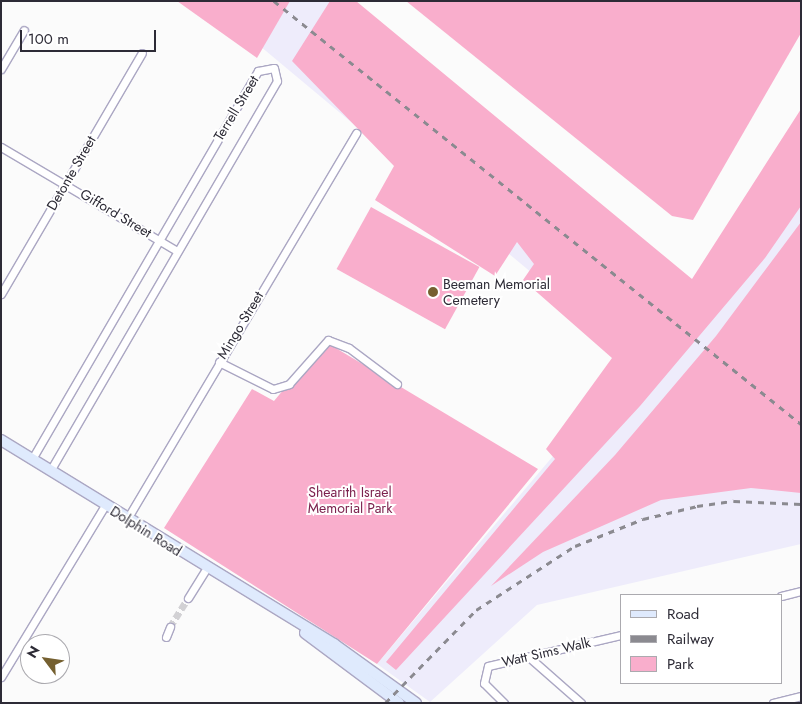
<!DOCTYPE html>
<html>
<head>
<meta charset="utf-8">
<style>
  body { margin:0 }
  #map { position:relative; width:802px; height:704px; overflow:hidden; background:#fbfbfb; font-family:Jost,sans-serif }
  div>[style] { position:absolute }
  [style*='--x'] { left:calc(var(--x)*1px); top:calc(var(--y)*1px); width:calc(var(--w)*1px); rotate:calc(var(--a)*1deg) }
  .built>* { inset:0; background:#eeecfb }
  .green>* { inset:0; background:#f9aecc; transform-origin:0 0 }
  .minor-tunnel>* { height:7px; margin-top:-3.5px; transform-origin:0; background:repeating-linear-gradient(90deg,#d2d1d4 0 7px,transparent 0 10.5px) }
  .roads { filter:drop-shadow(1px 0 #aba7c3) drop-shadow(-1px 0 #aba7c3) drop-shadow(0 1px #aba7c3) drop-shadow(0 -1px #aba7c3) }
  .minor>* { height:7px; margin:-3.5px; padding:0 3.5px; transform-origin:3.5px; border-radius:3.5px; background:#fff }
  .secondary>* { height:10px; margin:-5px; padding:0 5px; transform-origin:5px; border-radius:5px; background:#dfeafd }
  .rail>* { height:2.5px; margin-top:-1.25px; transform-origin:0; background:repeating-linear-gradient(90deg,#8b8a90 0 6px,transparent 0 12px) }
  .dots>* { width:14px; height:14px; translate:-50% -50%; box-sizing:border-box; border:2px solid #fff; border-radius:50% }
  span { translate:-50% -50%; white-space:nowrap; text-align:center; line-height:1.15; -webkit-text-stroke:4px #fff; paint-order:stroke }
  .street-label { font-size:14px; color:#2d2b36 }
  .poi-label { font-size:14px; color:#2d2b36 }
  .left { translate:0 -50%; text-align:left }
  .park-label { font-size:14px; color:#7c224e }
  .frame { position:absolute; inset:0; border:2px solid #2d2b36; pointer-events:none }
  .legend { position:absolute; left:620px; top:594px; width:162px; height:90px; box-sizing:border-box; background:#fff; border:1px solid #abaaaf; margin:0; padding:6px 9px; list-style:none; font-size:15px; color:#2d2b36 }
  .legend li { display:flex; align-items:center; gap:10px; height:25px }
  .legend b { width:25px; border:1px solid #abaaaf }
  .north { position:absolute; left:20px; top:634px; width:50px; height:50px; box-sizing:border-box; background:#fff; border:1px solid #abaaaf; border-radius:50%; rotate:301deg; font-size:14px; font-weight:700; line-height:20px; text-align:center; color:#2d2b36 }
  .north::after { content:''; display:block; margin:auto; width:18px; height:22px; background:#756030; clip-path:polygon(50% 0,100% 100%,50% 72%,0 100%) }
  .scale { position:absolute; left:20px; top:30px; width:136px; height:22px; box-sizing:border-box; border:2px solid #2d2b36; border-top:0; padding-left:6px; font-size:15px; line-height:18px; white-space:nowrap; color:#2d2b36; -webkit-text-stroke:4px #fff; paint-order:stroke }
</style>
</head>
<body>
<div id="map">
  <div class="built">
    <i style="clip-path:polygon(206px 1px,328px 1px,700px 318px,801px 184px,801px 544px,537px 605px,430px 702px,377px 664px,635px 359px)"></i>
  </div>
  <div class="green">
    <i style="clip-path:polygon(177px 1px,290px 1px,257px 58px)"></i>
    <i style="clip-path:polygon(330px 1px,356px 1px,692px 279px,801px 109px,801px 206px,765px 258px,640px 406px,396px 670px,386px 662px,555px 459px,546px 449px,612px 358px,523px 280px,534px 264px,517px 242px,495px 276px,375px 200px,394px 166px,292px 61px)"></i>
    <i style="clip-path:polygon(406px 1px,801px 1px,801px 33px,693px 220px,672px 216px)"></i>
    <i style="left:371px;top:207px;width:124px;height:71px;rotate:29deg"></i>
    <i style="clip-path:polygon(801px 222px,801px 493px,751px 488px,661px 500px,543px 552px,491px 586px,615px 455px,716px 336px)"></i>
    <i style="clip-path:polygon(324px 341px,538px 469px,377px 664px,164px 528px,252px 389px,274px 401px)"></i>
  </div>
  <div class="minor-tunnel">
    <i style="--x:170;--y:627;--w:34;--a:-58"></i>
  </div>
  <div class="roads">
    <div class="minor">
      <i style="--x:1;--y:69;--w:45;--a:-59.5"></i>
      <i style="--x:1;--y:147;--w:204;--a:30.6"></i>
      <i style="--x:1;--y:294;--w:279;--a:-59.7"></i>
      <i style="--x:219;--y:362;--w:60;--a:26.6"></i>
      <i style="--x:273;--y:389;--w:17;--a:-17"></i>
      <i style="--x:289;--y:384;--w:59;--a:-48.4"></i>
      <i style="--x:328;--y:340;--w:22;--a:21"></i>
      <i style="--x:349;--y:348;--w:60;--a:36.9"></i>
      <i style="--x:32;--y:459;--w:449;--a:-59.8"></i>
      <i style="--x:258;--y:71;--w:16;--a:-11"></i>
      <i style="--x:274;--y:68;--w:13;--a:77"></i>
      <i style="--x:277;--y:81;--w:451;--a:120.2"></i>
      <i style="--x:127;--y:519;--w:449;--a:-59.3"></i>
      <i style="--x:781;--y:596;--w:21;--a:-14"></i>
      <i style="--x:188;--y:598;--w:36;--a:-58"></i>
      <i style="--x:166;--y:637;--w:11;--a:-68"></i>
      <i style="--x:530;--y:658;--w:68;--a:41.4"></i>
      <i style="--x:1;--y:677;--w:201;--a:-58.8"></i>
      <i style="--x:504;--y:703;--w:28;--a:-135"></i>
      <i style="--x:484;--y:683;--w:17;--a:-77"></i>
      <i style="--x:488;--y:666;--w:137;--a:-13.1"></i>
      <i style="--x:773;--y:703;--w:29;--a:-14"></i>
    </div>
    <div class="secondary">
      <i style="--x:1;--y:440;--w:391;--a:31.5"></i>
      <i style="--x:334;--y:644;--w:101;--a:35.7"></i>
      <i style="--x:305;--y:633;--w:117;--a:36.7"></i>
    </div>
  </div>
  <div class="rail">
    <i style="--x:274;--y:1;--w:676;--a:38.75"></i>
    <i style="--x:385;--y:703;--w:130;--a:-45.6"></i>
    <i style="--x:476;--y:610;--w:118;--a:-32.9"></i>
    <i style="--x:575;--y:546;--w:73;--a:-21.7"></i>
    <i style="--x:643;--y:519;--w:56;--a:-13.5"></i>
    <i style="--x:697;--y:506;--w:37;--a:-8"></i>
    <i style="--x:734;--y:501;--w:67;--a:2.6"></i>
  </div>
  <div class="dots">
    <i style="left:433px;top:292px;background:#756030"></i>
  </div>
  <div class="street-label">
    <span style="left:236px;top:108px;rotate:-59deg">Terrell Street</span>
    <span style="left:71px;top:173px;rotate:-60deg">Detonte Street</span>
    <span style="left:116px;top:213px;rotate:31deg">Gifford Street</span>
    <span style="left:240px;top:325px;rotate:-59deg">Mingo Street</span>
    <span style="left:146px;top:531px;rotate:32deg">Dolphin Road</span>
    <span style="left:546px;top:652px;rotate:-13deg">Watt Sims Walk</span>
  </div>
  <div class="poi-label">
    <span class="left" style="left:443px;top:292px">Beeman Memorial<br>Cemetery</span>
  </div>
  <div class="park-label">
    <span style="left:350px;top:500px">Shearith Israel<br>Memorial Park</span>
  </div>
  <div class="frame"></div>
  <ul class="legend">
  <li><b style="height:6px;background:#dfeafd"></b>Road</li>
  <li><b style="height:6px;background:#8b8a90"></b>Railway</li>
  <li><b style="height:14px;background:#f9aecc"></b>Park</li>
  </ul>
  <div class="north">N</div>
  <div class="scale">100 m</div>
</div>
</body>
</html>
